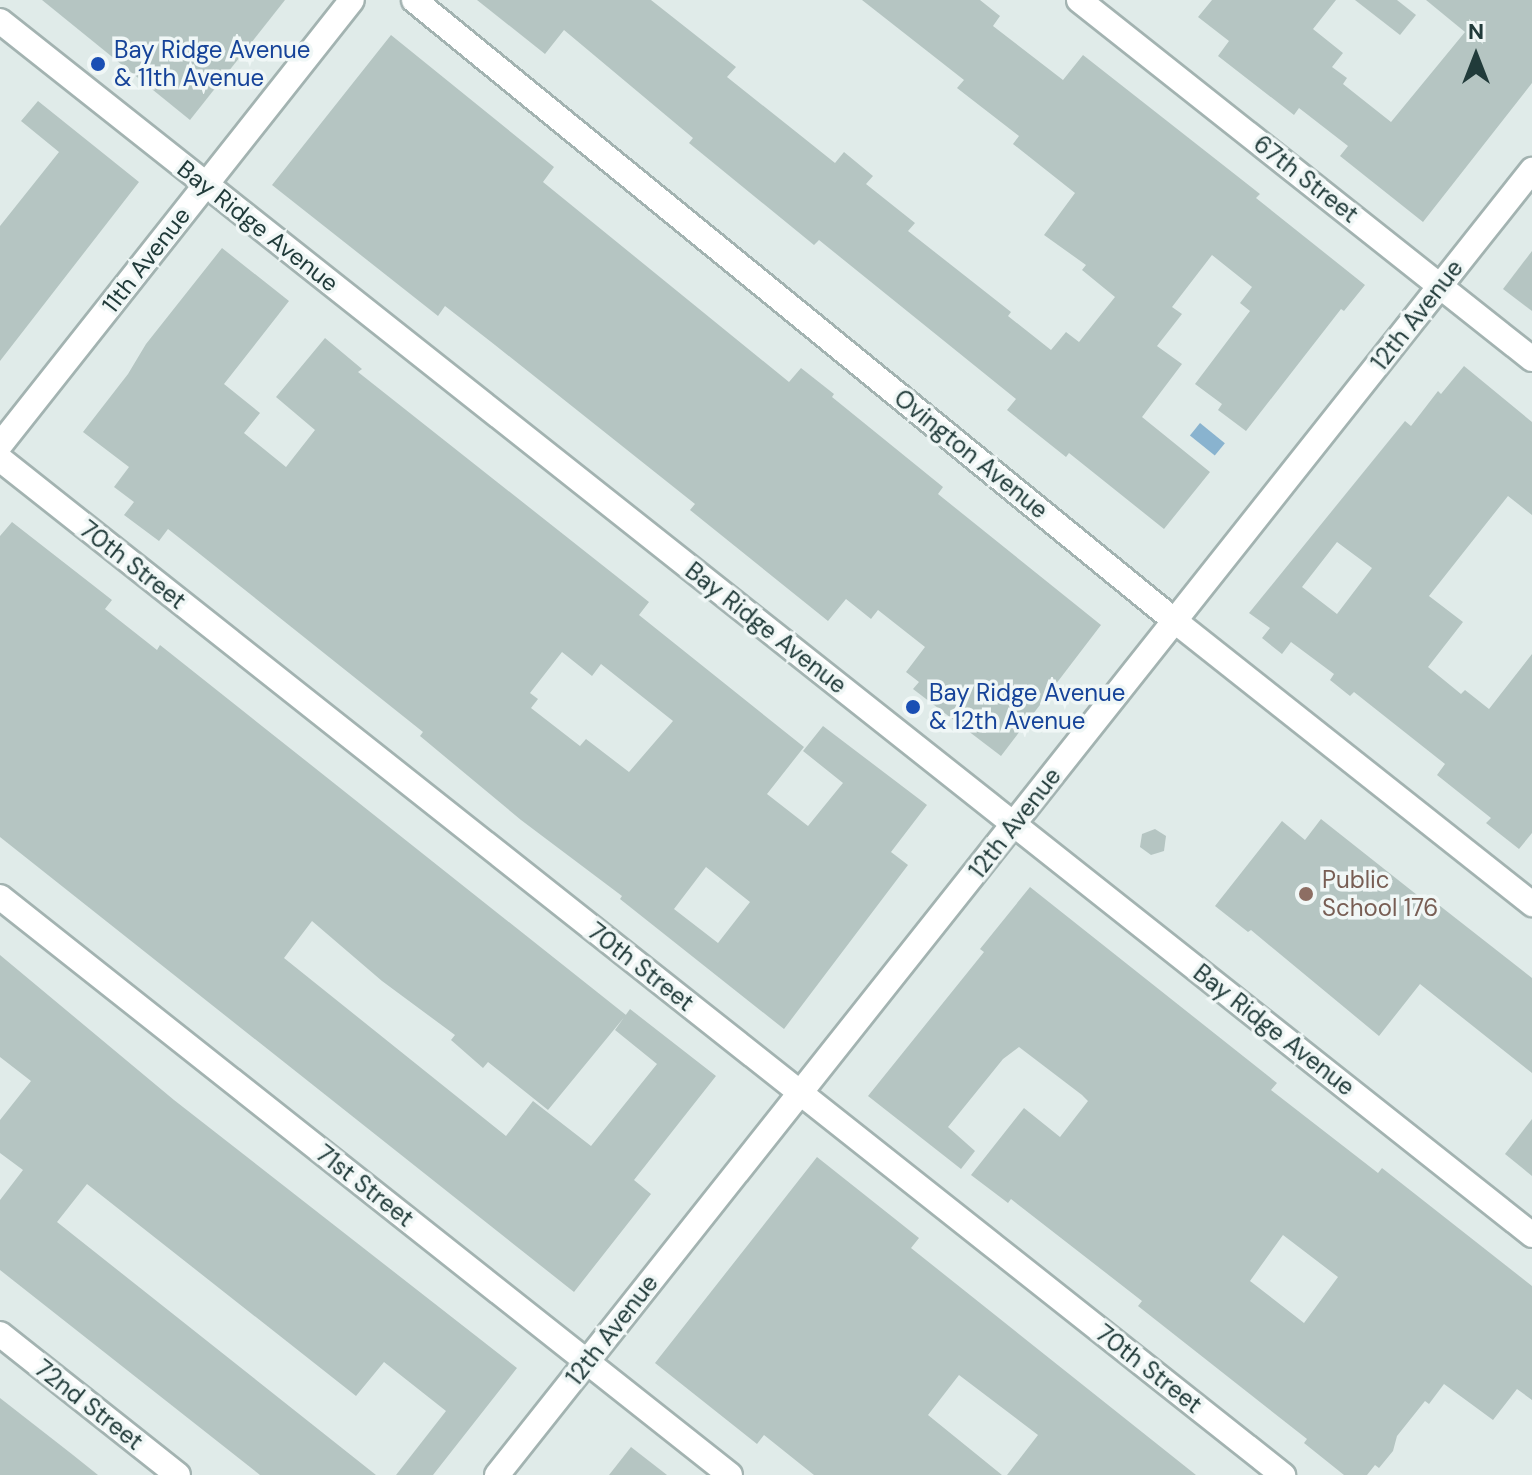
<!DOCTYPE html>
<html>
<head>
<meta charset="utf-8">
<style>
  body { margin:0 }
  #map { position:relative; width:1532px; height:1475px; overflow:hidden; background:#e0ebe9; font-family:"DM Sans",sans-serif }
  div>[style] { position:absolute }
  [style*='--x'] { left:calc(var(--x)*1px); top:calc(var(--y)*1px); width:calc(var(--w)*1px); rotate:calc(var(--a)*1deg) }
  .water>* { inset:0; background:#89b3cf; transform-origin:0 0 }
  .building>* { inset:0; background:#b5c5c2 }
  .roads { filter:drop-shadow(2px 0 #a3b3b1) drop-shadow(-2px 0 #a3b3b1) drop-shadow(0 2px #a3b3b1) drop-shadow(0 -2px #a3b3b1) }
  .street>* { height:24px; margin:-12px; padding:0 12px; transform-origin:12px; border-radius:12px; background:#fff }
  .dots>* { width:22px; height:22px; translate:-50% -50%; box-sizing:border-box; border:4px solid #f0f7f6; border-radius:50% }
  span { translate:-50% -50%; white-space:nowrap; text-align:center; line-height:1.15; -webkit-text-stroke:7px #f0f7f6; paint-order:stroke }
  .transit-label { font-size:24px; color:#164399 }
  .left { translate:0 -50%; text-align:left }
  .street-label { font-size:24px; color:#213b3a }
  .education-label { font-size:24px; color:#785e54 }
  .north { position:absolute; left:1436px; top:16px; width:80px; height:80px; -webkit-text-stroke:6px #f0f7f6; paint-order:stroke; rotate:0deg; font-size:22px; font-weight:700; line-height:32px; text-align:center; color:#213b3a }
  .north::after { content:''; display:block; margin:auto; width:28px; height:36px; background:#213b3a; clip-path:polygon(50% 0,100% 100%,50% 72%,0 100%) }
</style>
</head>
<body>
<div id="map">
  <div class="water">
    <i style="left:1200px;top:423px;width:32px;height:16px;rotate:39deg"></i>
  </div>
  <div class="building">
    <i style="clip-path:polygon(42px 0,285px 0,190px 120px)"></i>
    <i style="clip-path:polygon(477px 0,651px 0,736px 67px,727px 77px,800px 135px,835px 163px,844px 152px,873px 176px,866px 184px,915px 223px,908px 231px,1011px 312px,1008px 316px,1051px 350px,1066px 332px,1079px 342px,1115px 297px,1082px 270px,1086px 265px,1044px 235px,1075px 193px,1013px 144px,1019px 136px,957px 88px,964px 80px,862px 0,980px 0,1000px 16px,993px 26px,1063px 80px,1083px 55px,1260px 194px,1256px 198px,1365px 285px,1344px 311px,1341px 309px,1246px 431px,1218px 410px,1222px 404px,1195px 384px,1250px 311px,1240px 303px,1252px 287px,1212px 255px,1172px 307px,1182px 314px,1157px 346px,1182px 364px,1142px 417px,1210px 472px,1164px 529px,1069px 453px,1066px 457px,1007px 410px,1016px 399px,819px 240px,814px 245px,689px 143px,693px 138px,564px 30px,545px 54px)"></i>
    <i style="clip-path:polygon(1212px 0,1336px 0,1313px 29px,1343px 53px,1332px 67px,1347px 78px,1343px 84px,1391px 122px,1465px 32px,1426px 0,1532px 0,1532px 83px,1423px 222px,1340px 156px,1348px 146px,1299px 108px,1294px 115px,1218px 56px,1229px 41px,1198px 17px)"></i>
    <i style="clip-path:polygon(1355px 0,1397px 0,1416px 15px,1400px 35px)"></i>
    <i style="clip-path:polygon(391px 35px,554px 167px,543px 182px,789px 382px,801px 368px,834px 394px,832px 397px,943px 487px,938px 494px,1101px 625px,1001px 756px,913px 689px,919px 682px,906px 672px,925px 647px,878px 610px,871px 619px,846px 599px,828px 621px,690px 510px,695px 504px,495px 345px,445px 306px,438px 316px,272px 185px)"></i>
    <i style="clip-path:polygon(38px 101px,139px 182px,0 361px,0 226px,59px 152px,21px 121px)"></i>
    <i style="clip-path:polygon(evenodd,222px 248px,289px 301px,224px 384px,260px 413px,244px 433px,286px 467px,315px 430px,276px 397px,325px 338px,362px 369px,358px 372px,649px 602px,639px 615px,804px 747px,767px 794px,808px 826px,843px 783px,803px 751px,823px 726px,927px 805px,891px 852px,908px 865px,784px 1029px,620px 899px,622px 896px,521px 820px,420px 736px,423px 732px,196px 551px,168px 529px,159px 541px,124px 515px,134px 502px,114px 487px,129px 467px,83px 432px,128px 374px,146px 344px,222px 248px,562px 652px,592px 676px,601px 664px,673px 721px,629px 772px,586px 739px,580px 746px,531px 708px,538px 699px,530px 693px,562px 652px,222px 248px,706px 867px,750px 902px,718px 943px,674px 909px,706px 867px)"></i>
    <i style="clip-path:polygon(1532px 251px,1532px 311px,1503px 289px)"></i>
    <i style="clip-path:polygon(evenodd,1464px 366px,1532px 422px,1532px 515px,1508px 496px,1429px 596px,1463px 622px,1428px 667px,1461px 694px,1465px 690px,1489px 709px,1532px 654px,1532px 833px,1519px 849px,1486px 823px,1491px 818px,1437px 775px,1445px 764px,1354px 692px,1350px 696px,1330px 680px,1334px 674px,1291px 642px,1282px 654px,1262px 638px,1270px 628px,1249px 613px,1405px 421px,1411px 426px,1438px 391px,1441px 394px,1464px 366px,1337px 542px,1372px 568px,1337px 614px,1302px 587px,1337px 542px)"></i>
    <i style="clip-path:polygon(12px 522px,112px 600px,105px 609px,157px 650px,160px 645px,626px 1015px,548px 1110px,488px 1062px,483px 1068px,451px 1040px,455px 1035px,382px 981px,312px 921px,284px 958px,506px 1136px,533px 1101px,591px 1146px,657px 1064px,615px 1030px,630px 1009px,716px 1076px,634px 1180px,651px 1194px,574px 1292px,0 837px,0 536px)"></i>
    <i style="clip-path:polygon(1321px 819px,1431px 906px,1435px 902px,1532px 978px,1532px 1073px,1420px 984px,1379px 1036px,1251px 930px,1248px 932px,1215px 906px,1282px 821px,1305px 840px)"></i>
    <i style="clip-path:polygon(1155px 829px,1166px 836px,1164px 851px,1151px 855px,1140px 847px,1142px 834px)"></i>
    <i style="clip-path:polygon(evenodd,1030px 887px,1277px 1083px,1271px 1090px,1378px 1173px,1382px 1168px,1532px 1286px,1532px 1400px,1517px 1389px,1493px 1420px,1444px 1384px,1429px 1404px,1425px 1401px,1397px 1436px,1393px 1451px,1379px 1468px,1375px 1465px,1367px 1475px,1344px 1475px,1304px 1443px,1307px 1439px,1138px 1306px,1142px 1301px,1011px 1199px,1008px 1203px,971px 1175px,1024px 1108px,1060px 1137px,1088px 1101px,1082px 1095px,1019px 1047px,1003px 1059px,948px 1127px,975px 1151px,961px 1169px,868px 1096px,984px 952px,980px 949px,1030px 887px,1283px 1235px,1338px 1277px,1304px 1323px,1250px 1281px,1283px 1235px)"></i>
    <i style="clip-path:polygon(0 955px,174px 1100px,517px 1368px,433px 1475px,396px 1475px,446px 1411px,384px 1362px,356px 1396px,87px 1184px,57px 1222px,376px 1475px,260px 1475px,0 1270px,0 1200px,23px 1170px,0 1153px,0 1120px,31px 1081px,0 1057px)"></i>
    <i style="clip-path:polygon(1532px 1119px,1532px 1176px,1505px 1154px)"></i>
    <i style="clip-path:polygon(817px 1157px,919px 1238px,911px 1248px,1196px 1475px,1007px 1475px,1038px 1435px,959px 1375px,928px 1415px,1002px 1475px,814px 1475px,764px 1435px,757px 1444px,655px 1363px)"></i>
    <i style="clip-path:polygon(0 1398px,73px 1455px,98px 1475px,0 1475px)"></i>
    <i style="clip-path:polygon(631px 1447px,667px 1475px,609px 1475px)"></i>
  </div>
  <div class="roads">
    <div class="street">
      <i style="--x:414;--y:0;--w:982;--a:39.22"></i>
      <i style="--x:1175;--y:621;--w:456;--a:38.4"></i>
      <i style="--x:1079;--y:0;--w:578;--a:38.4"></i>
      <i style="--x:0;--y:21;--w:1955;--a:38.39"></i>
      <i style="--x:0;--y:445;--w:567;--a:-51.66"></i>
      <i style="--x:0;--y:459;--w:1637;--a:38.38"></i>
      <i style="--x:0;--y:897;--w:931;--a:38.37"></i>
      <i style="--x:0;--y:1334;--w:227;--a:38.4"></i>
      <i style="--x:497;--y:1475;--w:1666;--a:-51.58"></i>
    </div>
  </div>
  <div class="dots">
    <i style="left:98px;top:64px;background:#1a4fb4"></i>
    <i style="left:913px;top:707px;background:#1a4fb4"></i>
    <i style="left:1306px;top:894px;background:#8d6e63"></i>
  </div>
  <div class="transit-label">
    <span class="left" style="left:114px;top:64px">Bay Ridge Avenue<br>&amp; 11th Avenue</span>
    <span class="left" style="left:929px;top:707px">Bay Ridge Avenue<br>&amp; 12th Avenue</span>
  </div>
  <div class="street-label">
    <span style="left:1306px;top:179px;rotate:38deg">67th Street</span>
    <span style="left:258px;top:226px;rotate:38deg">Bay Ridge Avenue</span>
    <span style="left:146px;top:260px;rotate:-52deg">11th Avenue</span>
    <span style="left:1417px;top:315px;rotate:-52deg">12th Avenue</span>
    <span style="left:971px;top:454px;rotate:39deg">Ovington Avenue</span>
    <span style="left:133px;top:565px;rotate:38deg">70th Street</span>
    <span style="left:766px;top:628px;rotate:38deg">Bay Ridge Avenue</span>
    <span style="left:1015px;top:823px;rotate:-52deg">12th Avenue</span>
    <span style="left:641px;top:967px;rotate:38deg">70th Street</span>
    <span style="left:1274px;top:1030px;rotate:38deg">Bay Ridge Avenue</span>
    <span style="left:365px;top:1186px;rotate:38deg">71st Street</span>
    <span style="left:612px;top:1330px;rotate:-52deg">12th Avenue</span>
    <span style="left:1149px;top:1369px;rotate:38deg">70th Street</span>
    <span style="left:89px;top:1405px;rotate:38deg">72nd Street</span>
  </div>
  <div class="education-label">
    <span class="left" style="left:1322px;top:894px">Public<br>School 176</span>
  </div>
  <div class="north">N</div>
</div>
</body>
</html>
